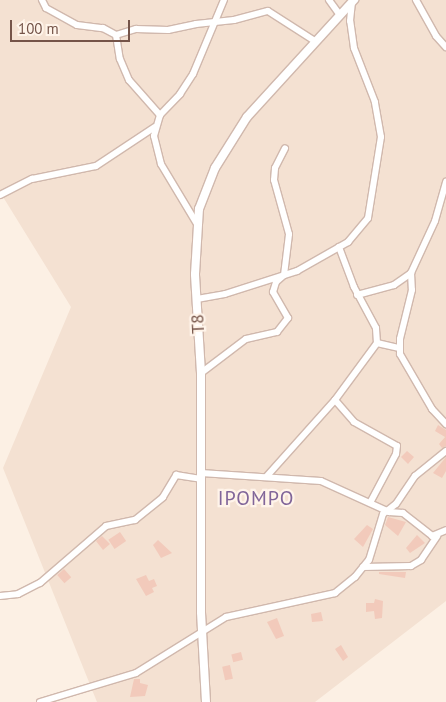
<!DOCTYPE html>
<html>
<head>
<meta charset="utf-8">
<style>
  body { margin:0 }
  #map { position:relative; width:446px; height:702px; overflow:hidden; background:#fcf0e4; font-family:"PT Sans",sans-serif }
  div>[style] { position:absolute }
  [style*='--x'] { left:calc(var(--x)*1px); top:calc(var(--y)*1px); width:calc(var(--w)*1px); rotate:calc(var(--a)*1deg) }
  .residential>* { inset:0; background:#f4e1d2 }
  .building>* { inset:0; background:#f2cabb; transform-origin:0 0 }
  .roads { filter:drop-shadow(1px 0 #d0b8ad) drop-shadow(-1px 0 #d0b8ad) drop-shadow(0 1px #d0b8ad) drop-shadow(0 -1px #d0b8ad) }
  .minor>* { height:6px; margin:-3px; padding:0 3px; transform-origin:3px; border-radius:3px; background:#fff }
  .tertiary>* { height:8px; margin:-4px; padding:0 4px; transform-origin:4px; border-radius:4px; background:#fff }
  span { translate:-50% -50%; white-space:nowrap; text-align:center; line-height:1.15; -webkit-text-stroke:4.5px #fff4ea; paint-order:stroke }
  .street-label { font-size:18px; color:#755449 }
  .quarter-label { font-size:20px; color:#816599; letter-spacing:1px }
  .scale { position:absolute; left:10px; top:20px; width:120px; height:22px; box-sizing:border-box; border:2px solid #755449; border-top:0; padding-left:6px; font-size:15px; line-height:18px; white-space:nowrap; color:#755449; -webkit-text-stroke:4px #fff4ea; paint-order:stroke }
</style>
</head>
<body>
<div id="map">
  <div class="residential">
    <i style="clip-path:polygon(0 0,446px 0,446px 601px,315px 702px,97px 702px,3px 468px,71px 307px,0 192px)"></i>
  </div>
  <div class="building">
    <i style="clip-path:polygon(438px 425px,446px 430px,446px 446px,442px 448px,439px 444px,445px 437px,435px 431px)"></i>
    <i style="clip-path:polygon(407px 451px,414px 457px,408px 464px,401px 457px)"></i>
    <i style="clip-path:polygon(446px 457px,446px 471px,442px 478px,433px 473px)"></i>
    <i style="clip-path:polygon(388px 517px,406px 522px,398px 536px,385px 525px)"></i>
    <i style="clip-path:polygon(367px 525px,373px 529px,363px 547px,354px 539px)"></i>
    <i style="left:120px;top:532px;width:11px;height:14px;rotate:56deg"></i>
    <i style="clip-path:polygon(417px 535px,425px 543px,410px 553px,406px 548px)"></i>
    <i style="clip-path:polygon(102px 536px,110px 544px,103px 550px,96px 541px)"></i>
    <i style="clip-path:polygon(158px 540px,172px 553px,161px 558px,153px 545px)"></i>
    <i style="left:64px;top:569px;width:11px;height:9px;rotate:49deg"></i>
    <i style="clip-path:polygon(379px 572px,406px 572px,405px 578px,379px 574px)"></i>
    <i style="clip-path:polygon(146px 575px,149px 581px,154px 579px,157px 586px,152px 588px,154px 592px,146px 596px,136px 579px)"></i>
    <i style="clip-path:polygon(375px 599px,383px 601px,382px 618px,375px 619px,374px 611px,366px 612px,366px 603px,374px 603px)"></i>
    <i style="clip-path:polygon(321px 612px,323px 621px,312px 622px,311px 614px)"></i>
    <i style="clip-path:polygon(277px 618px,284px 636px,276px 639px,267px 622px)"></i>
    <i style="clip-path:polygon(341px 645px,348px 657px,343px 661px,335px 649px)"></i>
    <i style="left:241px;top:652px;width:8px;height:10px;rotate:76deg"></i>
    <i style="left:230px;top:665px;width:14px;height:8px;rotate:78deg"></i>
    <i style="clip-path:polygon(134px 679px,140px 679px,140px 683px,148px 685px,145px 696px,130px 697px)"></i>
  </div>
  <div class="roads">
    <div class="minor">
      <i style="--x:42;--y:0;--w:9;--a:63"></i>
      <i style="--x:46;--y:8;--w:35;--a:29"></i>
      <i style="--x:77;--y:25;--w:26;--a:7"></i>
      <i style="--x:103;--y:28;--w:15;--a:28"></i>
      <i style="--x:116;--y:35;--w:24;--a:81"></i>
      <i style="--x:120;--y:59;--w:23;--a:67"></i>
      <i style="--x:129;--y:80;--w:47;--a:48.5"></i>
      <i style="--x:329;--y:0;--w:19;--a:54"></i>
      <i style="--x:416;--y:0;--w:41;--a:60.9"></i>
      <i style="--x:436;--y:36;--w:15;--a:48"></i>
      <i style="--x:116;--y:35;--w:21;--a:-17"></i>
      <i style="--x:136;--y:29;--w:32;--a:2"></i>
      <i style="--x:168;--y:30;--w:29;--a:-12"></i>
      <i style="--x:196;--y:24;--w:38;--a:-6"></i>
      <i style="--x:234;--y:20;--w:35;--a:-15"></i>
      <i style="--x:268;--y:11;--w:56;--a:32.6"></i>
      <i style="--x:0;--y:195;--w:36;--a:-27"></i>
      <i style="--x:32;--y:179;--w:65;--a:-11.5"></i>
      <i style="--x:96;--y:166;--w:71;--a:-33.5"></i>
      <i style="--x:197;--y:224;--w:70;--a:-121"></i>
      <i style="--x:161;--y:164;--w:29;--a:-104"></i>
      <i style="--x:154;--y:136;--w:22;--a:-74"></i>
      <i style="--x:160;--y:115;--w:29;--a:-46"></i>
      <i style="--x:180;--y:94;--w:24;--a:-57"></i>
      <i style="--x:193;--y:74;--w:80;--a:-67.3"></i>
      <i style="--x:411;--y:273;--w:17;--a:87"></i>
      <i style="--x:412;--y:290;--w:50;--a:103.8"></i>
      <i style="--x:400;--y:339;--w:15;--a:90"></i>
      <i style="--x:400;--y:354;--w:64;--a:59.8"></i>
      <i style="--x:432;--y:409;--w:21;--a:47"></i>
      <i style="--x:357;--y:295;--w:38;--a:-15"></i>
      <i style="--x:394;--y:285;--w:21;--a:-35"></i>
      <i style="--x:411;--y:273;--w:57;--a:-65.2"></i>
      <i style="--x:435;--y:221;--w:41;--a:-74.2"></i>
      <i style="--x:197;--y:299;--w:28;--a:-10"></i>
      <i style="--x:225;--y:294;--w:76;--a:-17.7"></i>
      <i style="--x:297;--y:271;--w:59;--a:-29.6"></i>
      <i style="--x:348;--y:242;--w:31;--a:-50"></i>
      <i style="--x:368;--y:218;--w:82;--a:-80.9"></i>
      <i style="--x:381;--y:137;--w:36;--a:-100"></i>
      <i style="--x:375;--y:102;--w:58;--a:-111.3"></i>
      <i style="--x:354;--y:48;--w:27;--a:-98"></i>
      <i style="--x:350;--y:21;--w:19;--a:-84"></i>
      <i style="--x:377;--y:343;--w:23;--a:13"></i>
      <i style="--x:201;--y:373;--w:56;--a:-37.1"></i>
      <i style="--x:246;--y:339;--w:32;--a:-13"></i>
      <i style="--x:277;--y:332;--w:18;--a:-52"></i>
      <i style="--x:288;--y:318;--w:30;--a:-120"></i>
      <i style="--x:273;--y:292;--w:10;--a:-73"></i>
      <i style="--x:276;--y:282;--w:11;--a:-41"></i>
      <i style="--x:284;--y:275;--w:41;--a:-83"></i>
      <i style="--x:289;--y:234;--w:56;--a:-105.5"></i>
      <i style="--x:274;--y:180;--w:12;--a:-85"></i>
      <i style="--x:275;--y:168;--w:22;--a:-63"></i>
      <i style="--x:335;--y:400;--w:29;--a:49"></i>
      <i style="--x:354;--y:422;--w:49;--a:29.2"></i>
      <i style="--x:397;--y:446;--w:8;--a:97"></i>
      <i style="--x:396;--y:454;--w:55;--a:118"></i>
      <i style="--x:201;--y:473;--w:120;--a:3.8"></i>
      <i style="--x:321;--y:481;--w:75;--a:24.5"></i>
      <i style="--x:389;--y:512;--w:14;--a:4"></i>
      <i style="--x:403;--y:513;--w:37;--a:38"></i>
      <i style="--x:432;--y:536;--w:15;--a:-23"></i>
      <i style="--x:267;--y:476;--w:102;--a:-48.2"></i>
      <i style="--x:335;--y:400;--w:71;--a:-53.6"></i>
      <i style="--x:377;--y:343;--w:15;--a:-94"></i>
      <i style="--x:376;--y:328;--w:47;--a:-118.2"></i>
      <i style="--x:354;--y:287;--w:43;--a:-110.6"></i>
      <i style="--x:363;--y:567;--w:48;--a:-1.2"></i>
      <i style="--x:411;--y:566;--w:12;--a:-31"></i>
      <i style="--x:421;--y:560;--w:29;--a:-56"></i>
      <i style="--x:0;--y:596;--w:18;--a:-6"></i>
      <i style="--x:18;--y:594;--w:25;--a:-27"></i>
      <i style="--x:40;--y:583;--w:87;--a:-40.8"></i>
      <i style="--x:106;--y:526;--w:30;--a:-12"></i>
      <i style="--x:135;--y:520;--w:36;--a:-39"></i>
      <i style="--x:163;--y:497;--w:26;--a:-59"></i>
      <i style="--x:176;--y:475;--w:25;--a:9"></i>
      <i style="--x:40;--y:702;--w:100;--a:-16.8"></i>
      <i style="--x:136;--y:673;--w:106;--a:-31.9"></i>
      <i style="--x:226;--y:617;--w:112;--a:-12.4"></i>
      <i style="--x:335;--y:593;--w:26;--a:-39"></i>
      <i style="--x:355;--y:577;--w:22;--a:-51"></i>
      <i style="--x:369;--y:560;--w:48;--a:-73.1"></i>
      <i style="--x:383;--y:514;--w:16;--a:-38"></i>
      <i style="--x:396;--y:504;--w:34;--a:-56"></i>
      <i style="--x:415;--y:476;--w:40;--a:-39"></i>
    </div>
    <div class="tertiary">
      <i style="--x:206;--y:702;--w:90;--a:-93.2"></i>
      <i style="--x:201;--y:612;--w:239;--a:-90"></i>
      <i style="--x:201;--y:373;--w:99;--a:-93.5"></i>
      <i style="--x:195;--y:274;--w:65;--a:-86.5"></i>
      <i style="--x:199;--y:209;--w:44;--a:-68.7"></i>
      <i style="--x:215;--y:168;--w:60;--a:-57.9"></i>
      <i style="--x:247;--y:117;--w:159;--a:-47.6"></i>
    </div>
  </div>
  <div class="street-label">
    <span style="left:198px;top:324px;rotate:-93deg">T8</span>
  </div>
  <div class="quarter-label">
    <span style="left:256px;top:498px">IPOMPO</span>
  </div>
  <div class="scale">100 m</div>
</div>
</body>
</html>
